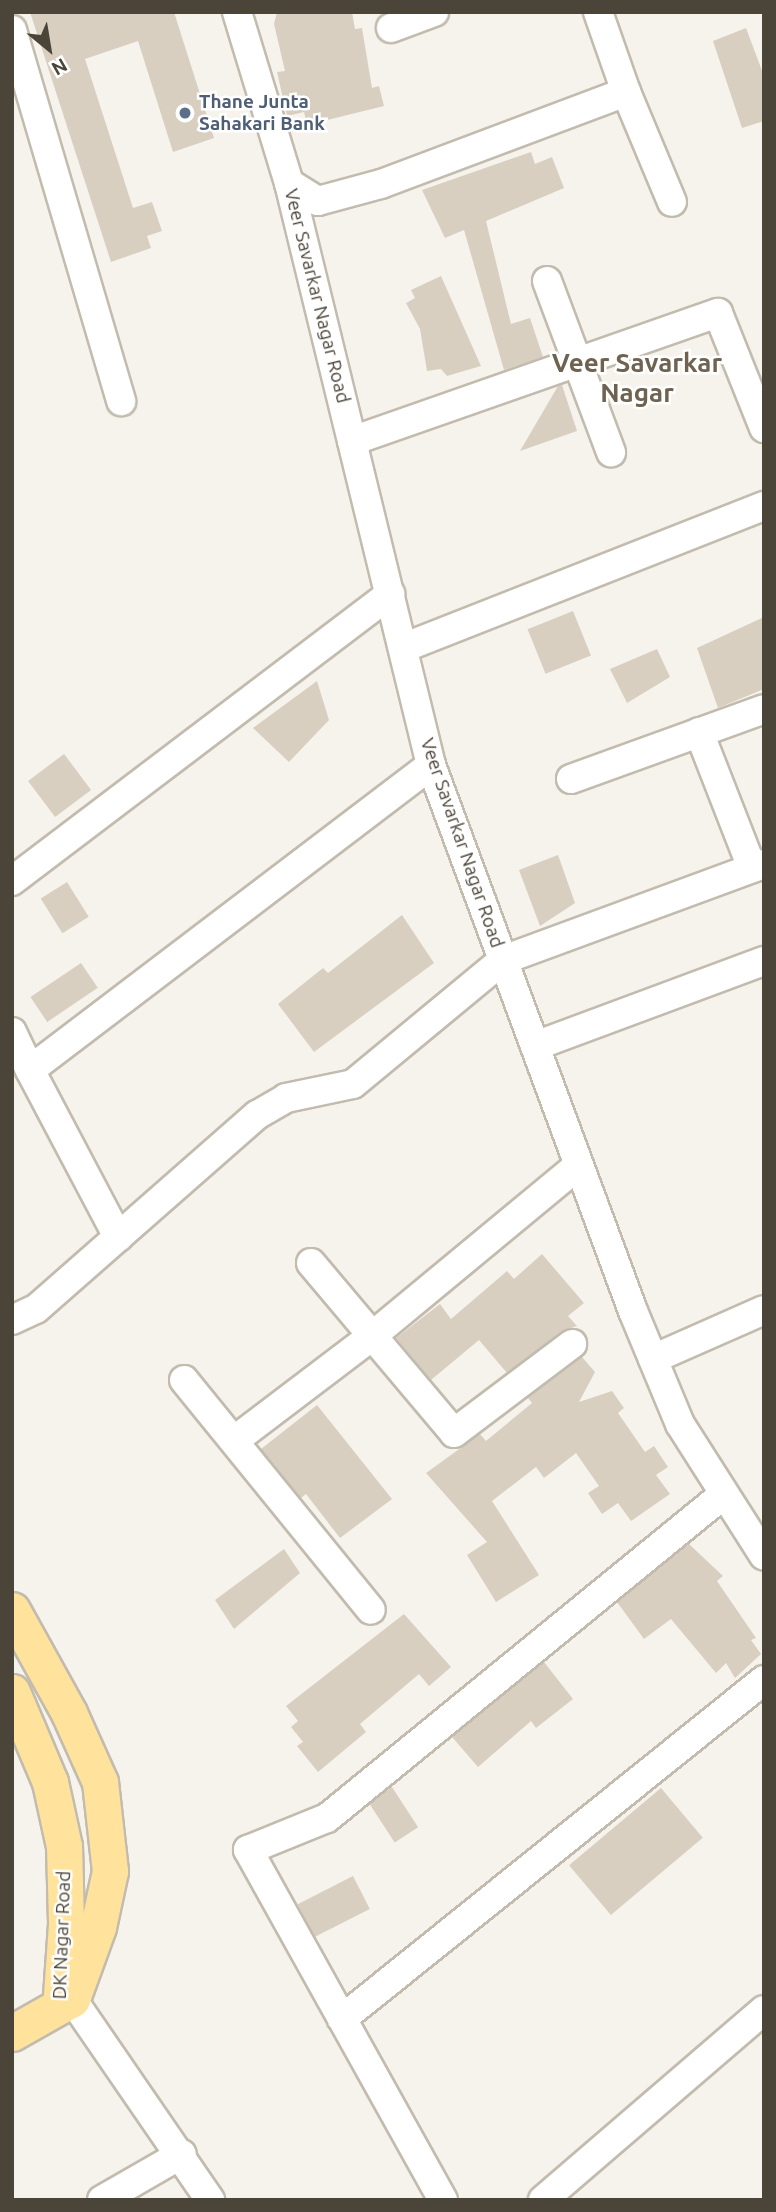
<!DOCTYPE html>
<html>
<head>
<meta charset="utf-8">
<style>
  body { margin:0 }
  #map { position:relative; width:776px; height:2212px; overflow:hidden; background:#f6f3ec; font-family:Ubuntu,sans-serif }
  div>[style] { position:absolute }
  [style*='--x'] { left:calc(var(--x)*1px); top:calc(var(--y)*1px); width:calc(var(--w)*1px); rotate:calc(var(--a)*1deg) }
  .building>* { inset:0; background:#d8cfc1; transform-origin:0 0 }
  .roads { filter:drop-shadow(2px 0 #c2bbae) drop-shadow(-2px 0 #c2bbae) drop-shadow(0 2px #c2bbae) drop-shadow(0 -2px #c2bbae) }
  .minor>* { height:28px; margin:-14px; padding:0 14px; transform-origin:14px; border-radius:14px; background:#fff }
  .major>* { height:35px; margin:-17.5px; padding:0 17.5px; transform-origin:17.5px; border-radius:17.5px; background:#ffe39c }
  .dots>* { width:19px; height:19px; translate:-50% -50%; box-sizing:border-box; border:4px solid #fff; border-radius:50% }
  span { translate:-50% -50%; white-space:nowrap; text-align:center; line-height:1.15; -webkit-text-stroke:5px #fff; paint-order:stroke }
  .service-label { font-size:19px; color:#4e5e75; font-weight:700 }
  .left { translate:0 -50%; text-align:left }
  .street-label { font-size:19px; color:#4b4439 }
  .district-label { font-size:26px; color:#6e6250; font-weight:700 }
  .frame { position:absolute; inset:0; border:14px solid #4b4439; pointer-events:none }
  .north { position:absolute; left:14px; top:14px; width:70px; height:70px; -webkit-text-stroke:5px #fff; paint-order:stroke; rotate:150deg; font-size:19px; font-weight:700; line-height:28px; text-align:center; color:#4b4439 }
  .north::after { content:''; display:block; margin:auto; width:24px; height:32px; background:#4b4439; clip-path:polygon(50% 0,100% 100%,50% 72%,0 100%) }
</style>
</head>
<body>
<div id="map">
  <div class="building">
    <i style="clip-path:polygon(30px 12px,174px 12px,214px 138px,173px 152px,138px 41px,85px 59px,133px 208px,152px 202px,162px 231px,147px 236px,151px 248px,111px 262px)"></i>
    <i style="clip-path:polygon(277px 12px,352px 12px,355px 29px,362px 28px,372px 88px,379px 86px,384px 106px,307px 125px,304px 112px,287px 116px,277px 72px,285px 71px,274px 24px)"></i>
    <i style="clip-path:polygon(746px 28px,764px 76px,764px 121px,742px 128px,713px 41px)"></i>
    <i style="clip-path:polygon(531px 152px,535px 164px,552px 157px,564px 188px,486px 221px,511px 324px,530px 318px,543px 357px,504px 370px,464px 230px,445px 238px,422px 190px)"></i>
    <i style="clip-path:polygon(441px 276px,481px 366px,447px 376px,441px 369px,427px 371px,420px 329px,406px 303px,415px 298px,411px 290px)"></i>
    <i style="clip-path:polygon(562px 385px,577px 431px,520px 451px,558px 386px)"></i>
    <i style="left:573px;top:611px;width:48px;height:49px;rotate:68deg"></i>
    <i style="clip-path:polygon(764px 617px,764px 689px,718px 708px,697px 648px)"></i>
    <i style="clip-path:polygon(657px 649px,670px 677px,627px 703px,610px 669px)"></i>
    <i style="clip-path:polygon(317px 681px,329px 720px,289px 762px,253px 728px)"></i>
    <i style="left:64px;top:754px;width:45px;height:45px;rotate:53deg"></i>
    <i style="clip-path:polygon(558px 855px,575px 903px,540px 926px,519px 870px)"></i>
    <i style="left:67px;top:882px;width:41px;height:31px;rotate:58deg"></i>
    <i style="clip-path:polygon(402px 915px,434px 963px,314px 1052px,278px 1004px,323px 968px,328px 973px)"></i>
    <i style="left:81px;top:963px;width:30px;height:61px;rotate:56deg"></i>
    <i style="clip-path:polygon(542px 1254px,584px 1303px,568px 1316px,577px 1326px,562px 1331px,507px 1373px,479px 1340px,431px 1380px,396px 1338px,440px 1304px,451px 1319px,507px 1271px,514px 1279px)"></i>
    <i style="clip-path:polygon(582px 1357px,595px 1372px,579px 1402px,612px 1391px,624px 1408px,618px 1413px,645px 1452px,654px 1446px,668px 1467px,656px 1475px,670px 1494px,631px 1521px,618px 1503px,602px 1514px,588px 1493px,599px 1486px,576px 1453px,544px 1478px,536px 1467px,492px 1501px,539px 1575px,496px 1602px,467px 1555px,487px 1542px,426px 1473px,480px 1434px,486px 1441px,532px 1403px,528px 1398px)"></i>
    <i style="clip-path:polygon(317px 1405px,392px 1499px,340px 1538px,306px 1494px,301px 1498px,261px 1449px)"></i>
    <i style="clip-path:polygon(689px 1544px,723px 1576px,717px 1581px,756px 1638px,751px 1640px,761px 1654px,735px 1678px,726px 1663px,716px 1673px,671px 1619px,644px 1639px,617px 1602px)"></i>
    <i style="clip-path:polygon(284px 1549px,300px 1573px,234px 1629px,215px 1600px)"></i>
    <i style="clip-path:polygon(404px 1614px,451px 1667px,429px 1686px,419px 1674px,360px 1724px,366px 1732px,318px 1772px,297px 1746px,303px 1742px,291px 1727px,298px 1721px,286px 1706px)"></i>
    <i style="clip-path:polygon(544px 1662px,573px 1699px,536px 1728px,531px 1721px,478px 1767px,452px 1737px)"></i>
    <i style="left:392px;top:1787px;width:48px;height:28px;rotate:57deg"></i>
    <i style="left:661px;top:1788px;width:65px;height:120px;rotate:50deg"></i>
    <i style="left:353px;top:1876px;width:37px;height:62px;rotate:63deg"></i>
  </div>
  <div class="roads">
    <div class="minor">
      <i style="--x:237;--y:12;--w:179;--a:73.1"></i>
      <i style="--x:289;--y:183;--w:599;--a:76.29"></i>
      <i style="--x:431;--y:765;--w:582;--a:69.7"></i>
      <i style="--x:633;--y:1311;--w:122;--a:67.4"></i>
      <i style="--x:680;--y:1424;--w:156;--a:57.5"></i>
      <i style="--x:391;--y:28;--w:46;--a:-20.4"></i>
      <i style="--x:12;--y:30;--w:387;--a:73.6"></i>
      <i style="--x:626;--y:92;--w:119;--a:67.3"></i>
      <i style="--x:289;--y:183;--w:34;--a:32"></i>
      <i style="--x:318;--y:201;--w:65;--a:-15.1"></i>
      <i style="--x:381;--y:184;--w:262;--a:-20.6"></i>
      <i style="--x:626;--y:92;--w:85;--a:-109.3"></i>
      <i style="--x:547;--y:281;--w:183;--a:69.5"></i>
      <i style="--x:352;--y:441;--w:388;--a:-19.3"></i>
      <i style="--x:718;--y:313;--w:124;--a:68.2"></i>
      <i style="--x:403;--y:648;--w:388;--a:-21.5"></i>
      <i style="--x:699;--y:732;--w:146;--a:68.7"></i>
      <i style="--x:571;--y:779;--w:205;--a:-19.9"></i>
      <i style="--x:12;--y:881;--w:475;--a:-37.2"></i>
      <i style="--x:12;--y:1032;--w:42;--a:64.7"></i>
      <i style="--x:30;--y:1070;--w:504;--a:-37.26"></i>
      <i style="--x:535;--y:1046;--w:244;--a:-20.4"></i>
      <i style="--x:30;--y:1070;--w:189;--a:62.2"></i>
      <i style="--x:311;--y:1263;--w:222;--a:49.9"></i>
      <i style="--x:454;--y:1433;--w:148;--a:-37"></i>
      <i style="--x:12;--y:1320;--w:26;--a:-25"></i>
      <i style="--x:36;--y:1309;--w:294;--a:-41.3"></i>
      <i style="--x:257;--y:1115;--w:34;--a:-30"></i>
      <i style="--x:286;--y:1098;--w:68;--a:-11.8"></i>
      <i style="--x:353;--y:1084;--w:195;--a:-39.6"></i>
      <i style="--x:503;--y:960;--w:278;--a:-20.2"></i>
      <i style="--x:653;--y:1359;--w:121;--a:-23.8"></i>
      <i style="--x:184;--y:1380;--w:296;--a:50.9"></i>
      <i style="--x:235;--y:1440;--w:172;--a:-37.2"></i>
      <i style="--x:372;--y:1336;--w:268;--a:-39.6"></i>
      <i style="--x:72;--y:1999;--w:244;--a:55.5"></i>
      <i style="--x:342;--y:2019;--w:541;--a:-38.78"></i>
      <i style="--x:102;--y:2200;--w:92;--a:-29.9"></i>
      <i style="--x:443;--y:2200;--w:401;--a:-119.1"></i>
      <i style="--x:248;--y:1850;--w:85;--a:-22.1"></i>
      <i style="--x:327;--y:1818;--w:512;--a:-39.22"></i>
      <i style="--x:543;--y:2200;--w:291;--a:-40.7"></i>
    </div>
    <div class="major">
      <i style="--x:12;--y:1610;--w:118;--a:61"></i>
      <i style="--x:69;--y:1713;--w:76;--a:65.8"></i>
      <i style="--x:100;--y:1782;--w:90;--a:83.6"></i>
      <i style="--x:110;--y:1871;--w:57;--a:102.1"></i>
      <i style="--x:98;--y:1927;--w:77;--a:109.9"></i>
      <i style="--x:72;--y:1999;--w:69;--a:150.5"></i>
      <i style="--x:12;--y:1692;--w:98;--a:67.1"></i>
      <i style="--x:50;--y:1782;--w:66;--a:77.7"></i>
      <i style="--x:64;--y:1846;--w:78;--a:88.5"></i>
      <i style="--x:66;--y:1924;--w:71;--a:94"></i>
    </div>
  </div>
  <div class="dots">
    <i style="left:185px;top:113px;background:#5c6f8a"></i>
  </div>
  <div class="service-label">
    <span class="left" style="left:199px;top:113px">Thane Junta<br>Sahakari Bank</span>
  </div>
  <div class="street-label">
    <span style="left:317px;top:296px;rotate:76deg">Veer Savarkar Nagar Road</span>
    <span style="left:462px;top:843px;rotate:71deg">Veer Savarkar Nagar Road</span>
    <span style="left:62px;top:1935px;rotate:-88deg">DK Nagar Road</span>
  </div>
  <div class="district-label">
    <span style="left:637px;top:378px">Veer Savarkar<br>Nagar</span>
  </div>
  <div class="frame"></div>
  <div class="north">N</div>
</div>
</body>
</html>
